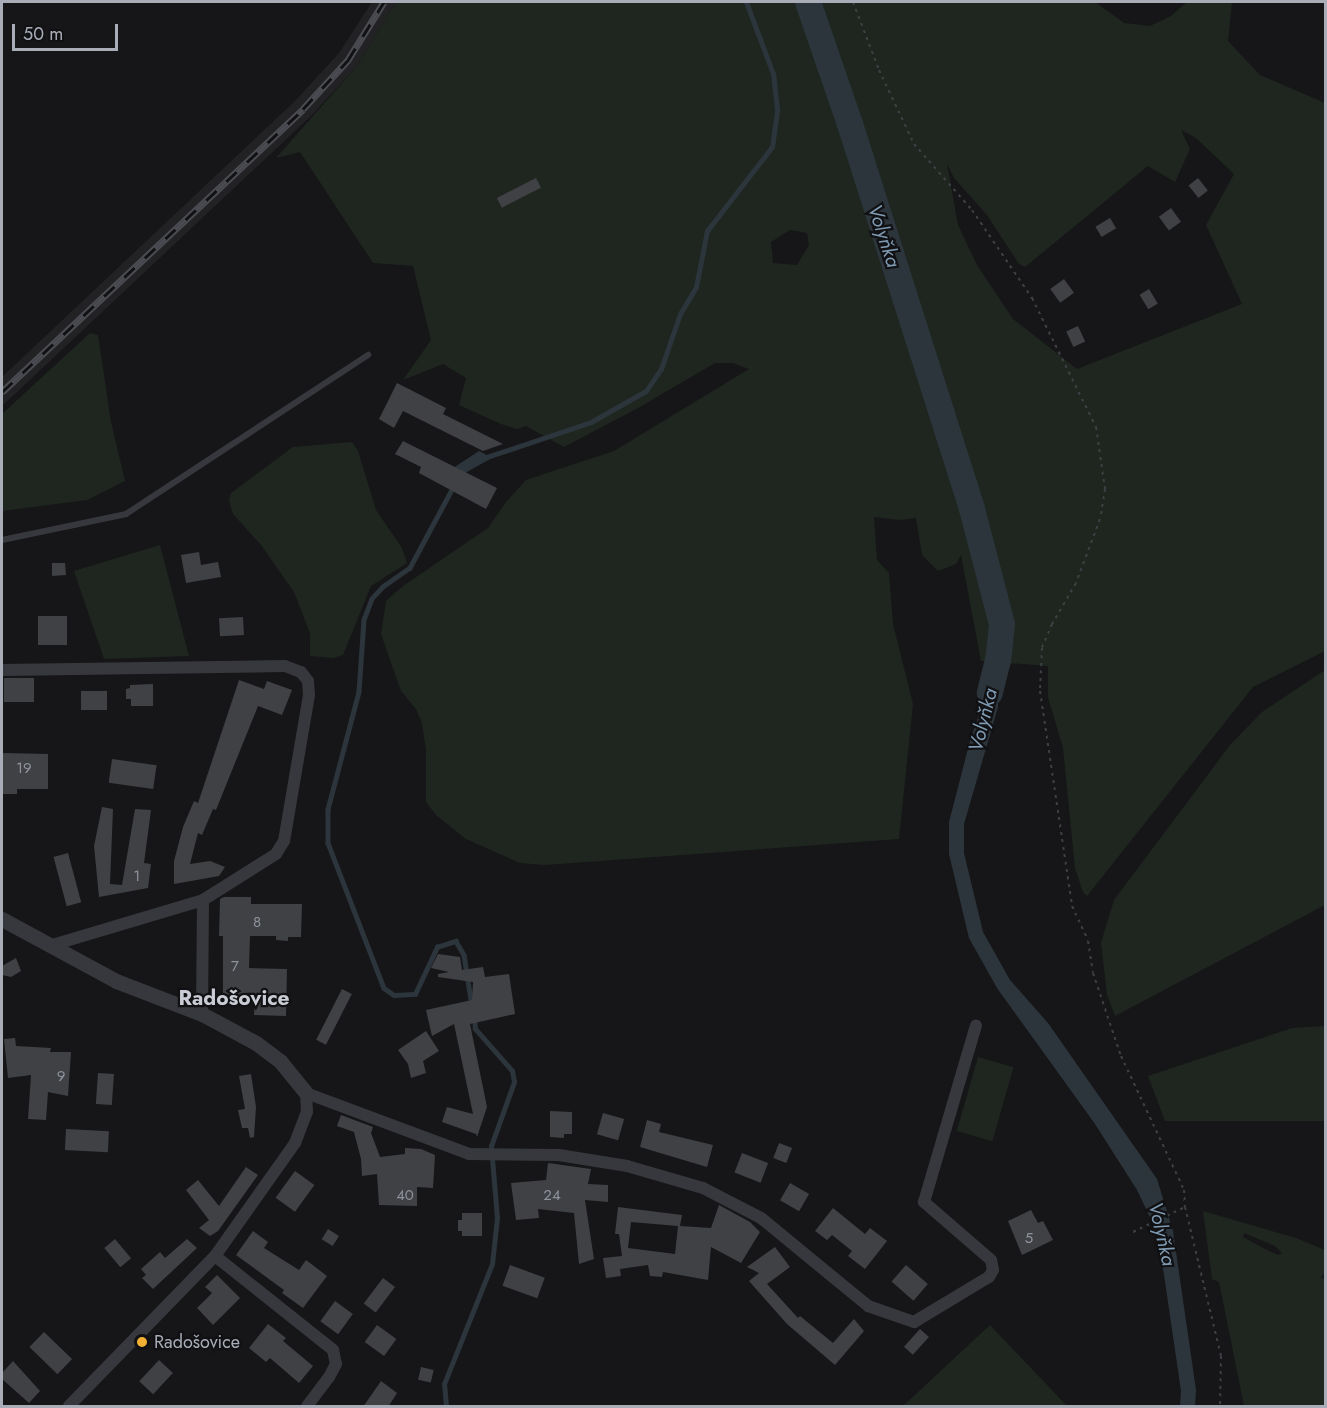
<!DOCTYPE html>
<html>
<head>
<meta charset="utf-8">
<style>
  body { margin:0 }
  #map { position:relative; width:1327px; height:1408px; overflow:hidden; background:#161618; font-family:Jost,sans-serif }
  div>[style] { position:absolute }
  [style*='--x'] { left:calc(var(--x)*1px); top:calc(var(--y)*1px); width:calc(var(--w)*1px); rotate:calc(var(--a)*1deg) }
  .built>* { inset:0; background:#222225 }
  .green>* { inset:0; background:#1e261f; transform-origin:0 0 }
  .water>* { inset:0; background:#2c353c }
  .stream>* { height:4.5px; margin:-2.25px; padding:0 2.25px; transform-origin:2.25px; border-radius:2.25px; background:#2c353c }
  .river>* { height:26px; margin:-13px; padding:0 13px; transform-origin:13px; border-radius:13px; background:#2c353c }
  .building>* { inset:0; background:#404145; transform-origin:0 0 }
  .path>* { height:2px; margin-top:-1px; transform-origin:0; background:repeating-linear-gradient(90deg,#3d3f44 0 3px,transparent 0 7.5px) }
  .service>* { height:6px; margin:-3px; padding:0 3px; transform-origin:3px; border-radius:3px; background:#37383d }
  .minor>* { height:12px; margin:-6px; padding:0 6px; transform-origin:6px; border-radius:6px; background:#37383d }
  .tertiary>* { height:15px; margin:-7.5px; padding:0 7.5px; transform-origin:7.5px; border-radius:7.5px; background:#37383d }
  .rail>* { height:7px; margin-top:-3.5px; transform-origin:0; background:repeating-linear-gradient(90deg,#111113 0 14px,#4a4c52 0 28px); box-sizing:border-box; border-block:2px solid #4a4c52 }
  .dots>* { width:16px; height:16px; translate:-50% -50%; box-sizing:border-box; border:3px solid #111113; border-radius:50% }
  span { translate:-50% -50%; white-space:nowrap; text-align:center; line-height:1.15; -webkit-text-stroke:4.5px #111113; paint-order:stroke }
  .number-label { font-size:15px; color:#8e929b }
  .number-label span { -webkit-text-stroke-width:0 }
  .poi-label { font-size:18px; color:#a8adb8 }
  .left { translate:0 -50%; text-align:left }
  .water-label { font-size:20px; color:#7f9bb3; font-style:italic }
  .quarter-label { font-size:21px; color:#c9ccd4; font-weight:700 }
  .frame { position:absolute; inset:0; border:3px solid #a8adb8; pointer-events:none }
  .scale { position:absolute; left:12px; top:24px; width:106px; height:27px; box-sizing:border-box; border:3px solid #a8adb8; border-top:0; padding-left:8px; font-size:18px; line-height:21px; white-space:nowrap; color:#a8adb8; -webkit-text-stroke:4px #111113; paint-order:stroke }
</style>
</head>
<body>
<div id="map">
  <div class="built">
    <i style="clip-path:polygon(372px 2px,396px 2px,357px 66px,311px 116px,2px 406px,2px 377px,295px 101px,339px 53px)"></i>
  </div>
  <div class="green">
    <i style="clip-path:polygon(evenodd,396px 2px,1095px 2px,1124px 23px,1150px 26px,1171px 16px,1187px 2px,1232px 2px,1228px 41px,1260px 75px,1325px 103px,1325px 651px,1253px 687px,1087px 896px,1083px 892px,1075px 868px,1063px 748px,1048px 697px,1048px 666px,981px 661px,961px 555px,956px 564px,938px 571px,922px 555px,916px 518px,900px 520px,874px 517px,877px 560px,889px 573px,893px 624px,913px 704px,899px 839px,545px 865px,520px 863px,466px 839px,436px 815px,426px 802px,426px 750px,422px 723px,416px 709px,401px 691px,381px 634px,386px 601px,403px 586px,488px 528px,506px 502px,526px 480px,614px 451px,749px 369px,733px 363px,715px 363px,638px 408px,564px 447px,526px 426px,517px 429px,501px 424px,459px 405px,466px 378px,443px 364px,403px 380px,431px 340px,413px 266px,373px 263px,300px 152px,276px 158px,357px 66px,396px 2px,1181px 130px,1196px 138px,1234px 174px,1206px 225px,1242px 304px,1077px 369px,1013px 319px,977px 265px,958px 225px,947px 164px,954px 178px,987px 215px,1019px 264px,1025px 267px,1148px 166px,1175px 182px,1190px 149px,1181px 130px,396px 2px,790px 230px,807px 233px,809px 245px,797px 265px,773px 263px,771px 242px,790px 230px)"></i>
    <i style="clip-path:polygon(90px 333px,98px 335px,111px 422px,125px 481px,87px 500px,2px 511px,2px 414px)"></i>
    <i style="clip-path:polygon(352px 442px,358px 451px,376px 510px,402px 548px,407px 563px,371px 586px,343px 655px,333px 658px,310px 656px,310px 633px,294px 592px,261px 545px,233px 514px,229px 501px,231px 493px,293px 447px)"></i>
    <i style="clip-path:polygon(160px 545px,189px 656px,104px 659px,74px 571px)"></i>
    <i style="clip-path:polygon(1325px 670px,1325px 905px,1115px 1016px,1107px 995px,1101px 943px,1114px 900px,1230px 745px,1262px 712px)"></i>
    <i style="clip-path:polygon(1325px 1026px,1325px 1121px,1165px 1121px,1148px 1076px,1292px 1028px)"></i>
    <i style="left:978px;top:1057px;width:37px;height:77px;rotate:16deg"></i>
    <i style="clip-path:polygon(evenodd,1203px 1211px,1296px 1238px,1325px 1250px,1325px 1273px,1321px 1277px,1326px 1280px,1325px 1406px,1244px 1406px,1219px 1282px,1212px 1279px,1203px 1211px,1244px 1233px,1275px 1246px,1282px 1253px,1278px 1255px,1263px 1248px,1243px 1237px,1244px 1233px)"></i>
    <i style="clip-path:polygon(990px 1325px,1067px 1406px,903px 1406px)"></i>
  </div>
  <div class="water">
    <i style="clip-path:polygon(479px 451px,492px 458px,465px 473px,453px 468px)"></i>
    <i style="clip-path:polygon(998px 660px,998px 707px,964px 824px,964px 853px,983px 932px,1010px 980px,1048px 1023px,1157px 1179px,1173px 1231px,1196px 1390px,1195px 1406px,1180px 1406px,1181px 1391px,1158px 1234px,1137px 1190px,1095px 1124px,997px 988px,969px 938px,949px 854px,949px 822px,970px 741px)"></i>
  </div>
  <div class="stream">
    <i style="--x:484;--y:458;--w:113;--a:-18.6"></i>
    <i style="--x:591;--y:422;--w:63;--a:-29.4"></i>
    <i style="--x:646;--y:391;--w:27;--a:-56"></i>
    <i style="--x:661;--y:369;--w:58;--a:-70.9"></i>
    <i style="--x:680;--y:314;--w:31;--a:-59"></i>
    <i style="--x:696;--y:287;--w:57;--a:-78.9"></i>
    <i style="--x:707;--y:231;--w:106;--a:-52.3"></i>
    <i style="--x:772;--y:147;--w:37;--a:-82"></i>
    <i style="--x:777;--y:110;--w:36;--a:-96"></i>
    <i style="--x:773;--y:74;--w:77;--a:-110.6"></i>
    <i style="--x:454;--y:486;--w:93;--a:118.2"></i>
    <i style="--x:410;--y:568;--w:33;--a:145"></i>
    <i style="--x:383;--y:587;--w:16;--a:133"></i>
    <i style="--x:372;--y:599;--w:22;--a:111"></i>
    <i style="--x:364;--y:620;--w:72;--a:94"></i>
    <i style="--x:359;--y:692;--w:121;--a:104.8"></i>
    <i style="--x:328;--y:809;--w:34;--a:90"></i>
    <i style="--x:328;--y:843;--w:155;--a:68.9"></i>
    <i style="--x:384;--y:988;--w:12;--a:35"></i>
    <i style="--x:394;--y:995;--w:21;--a:-3"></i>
    <i style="--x:415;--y:994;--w:52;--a:-64.9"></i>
    <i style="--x:437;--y:947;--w:20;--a:-18"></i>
    <i style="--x:456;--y:941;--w:16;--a:60"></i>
    <i style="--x:464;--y:955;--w:52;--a:81.1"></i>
    <i style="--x:446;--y:1406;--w:22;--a:-95"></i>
    <i style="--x:444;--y:1384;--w:129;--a:-68.2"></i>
    <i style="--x:492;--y:1264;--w:46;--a:-83.8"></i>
    <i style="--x:497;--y:1218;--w:72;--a:-94.8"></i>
    <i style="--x:491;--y:1146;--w:68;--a:-70.2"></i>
    <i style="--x:514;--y:1082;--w:11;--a:-100"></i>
    <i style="--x:512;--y:1071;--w:56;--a:-131.4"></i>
    <i style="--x:475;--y:1029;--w:12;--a:-95"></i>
  </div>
  <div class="river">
    <i style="--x:808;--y:2;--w:129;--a:71"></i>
    <i style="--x:850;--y:124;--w:404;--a:72.4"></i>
    <i style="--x:972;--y:509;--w:119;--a:75.4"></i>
    <i style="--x:1002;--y:624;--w:36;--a:96"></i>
    <i style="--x:998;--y:660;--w:34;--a:104"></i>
  </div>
  <div class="building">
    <i style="left:536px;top:178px;width:11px;height:44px;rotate:63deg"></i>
    <i style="left:1198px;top:178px;width:16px;height:12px;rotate:52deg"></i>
    <i style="left:1171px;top:208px;width:17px;height:15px;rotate:54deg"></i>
    <i style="left:1110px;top:218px;width:12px;height:17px;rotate:59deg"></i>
    <i style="left:1064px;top:279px;width:17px;height:17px;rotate:54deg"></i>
    <i style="left:1149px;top:289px;width:17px;height:11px;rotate:59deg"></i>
    <i style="left:1078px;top:326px;width:17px;height:13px;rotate:65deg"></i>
    <i style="clip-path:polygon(397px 383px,446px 408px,443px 414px,503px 444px,483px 451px,403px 411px,394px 428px,379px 419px)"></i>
    <i style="clip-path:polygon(403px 441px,497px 488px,486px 509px,419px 473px,421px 467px,395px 454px)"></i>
    <i style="clip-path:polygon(199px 552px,201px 565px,218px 562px,221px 577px,186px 583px,181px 555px)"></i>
    <i style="clip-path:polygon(52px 563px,65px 563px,66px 575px,52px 576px)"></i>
    <i style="left:67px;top:616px;width:29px;height:29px;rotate:90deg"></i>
    <i style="left:243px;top:617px;width:18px;height:24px;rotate:87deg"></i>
    <i style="left:4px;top:678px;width:30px;height:24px"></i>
    <i style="clip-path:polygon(239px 680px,264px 689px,267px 681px,292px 690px,282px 715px,258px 706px,216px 810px,213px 809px,202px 835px,198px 833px,190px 864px,210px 861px,225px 867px,219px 876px,174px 884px,174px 861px,183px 827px,194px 801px,198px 803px)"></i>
    <i style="clip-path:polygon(153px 684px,153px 706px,131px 706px,131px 699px,126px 699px,126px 689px,130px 688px,130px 685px)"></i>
    <i style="left:81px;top:691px;width:26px;height:19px"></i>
    <i style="clip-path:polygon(2px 753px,48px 754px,48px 789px,17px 789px,17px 794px,2px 794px)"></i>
    <i style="left:112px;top:759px;width:45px;height:24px;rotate:8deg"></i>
    <i style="clip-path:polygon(102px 807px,113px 809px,110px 884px,122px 885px,135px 809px,151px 810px,144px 863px,151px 864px,148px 888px,99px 897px,94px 846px)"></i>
    <i style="left:68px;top:853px;width:51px;height:15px;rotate:75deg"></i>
    <i style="clip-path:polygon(224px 897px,251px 897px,251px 904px,302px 904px,301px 937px,288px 937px,288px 941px,276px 940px,276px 936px,250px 936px,249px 968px,287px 969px,286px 1016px,254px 1015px,255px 995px,223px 995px,223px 936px,219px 936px,220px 899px)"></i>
    <i style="clip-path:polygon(438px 954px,460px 957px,462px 970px,483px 967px,485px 977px,509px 974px,515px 1014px,470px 1024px,487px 1107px,477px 1137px,476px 1134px,442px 1122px,447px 1107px,473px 1114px,454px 1024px,432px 1036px,426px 1010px,472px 1000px,473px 982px,438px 977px,438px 974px,449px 972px,431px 968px)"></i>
    <i style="clip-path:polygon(16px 958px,21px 971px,11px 977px,2px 975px,2px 966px)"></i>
    <i style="left:342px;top:989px;width:11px;height:57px;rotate:27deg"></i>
    <i style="clip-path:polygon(426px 1031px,439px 1051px,423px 1061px,426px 1073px,411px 1078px,408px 1064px,398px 1050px)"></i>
    <i style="clip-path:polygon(15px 1038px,16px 1046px,51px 1048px,50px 1052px,71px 1052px,68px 1096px,48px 1092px,46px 1120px,28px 1119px,31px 1075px,8px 1078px,4px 1039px)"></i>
    <i style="left:98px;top:1073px;width:16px;height:31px;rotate:4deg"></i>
    <i style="clip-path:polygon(251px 1074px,256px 1107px,254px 1137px,250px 1138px,248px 1128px,242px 1128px,238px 1110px,245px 1109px,239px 1076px)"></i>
    <i style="clip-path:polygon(550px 1111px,572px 1112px,572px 1134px,564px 1134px,564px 1138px,550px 1137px)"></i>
    <i style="left:603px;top:1113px;width:22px;height:22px;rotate:16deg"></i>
    <i style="clip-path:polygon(341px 1115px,373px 1127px,371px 1133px,380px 1157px,405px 1154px,405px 1148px,421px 1149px,435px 1155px,433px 1188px,417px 1187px,417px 1206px,379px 1205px,377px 1174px,362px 1176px,361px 1159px,354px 1132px,337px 1126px)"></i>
    <i style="clip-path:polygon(647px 1120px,661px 1124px,659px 1132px,713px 1145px,707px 1167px,640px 1147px)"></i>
    <i style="left:66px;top:1129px;width:43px;height:21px;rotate:3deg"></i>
    <i style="left:779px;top:1143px;width:14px;height:16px;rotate:21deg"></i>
    <i style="left:742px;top:1153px;width:28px;height:21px;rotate:21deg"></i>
    <i style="clip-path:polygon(548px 1163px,591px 1169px,588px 1184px,608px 1185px,608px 1202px,585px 1200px,594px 1259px,579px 1264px,574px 1213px,538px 1209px,539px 1218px,516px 1220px,511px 1183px,546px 1180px)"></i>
    <i style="clip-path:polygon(246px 1167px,258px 1175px,218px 1231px,210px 1236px,199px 1228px,209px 1220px,186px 1190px,198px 1180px,219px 1206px)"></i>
    <i style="left:295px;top:1171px;width:24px;height:33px;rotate:36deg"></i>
    <i style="left:790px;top:1183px;width:22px;height:20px;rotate:30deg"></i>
    <i style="clip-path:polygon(evenodd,719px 1205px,750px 1222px,760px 1232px,741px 1263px,711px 1247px,708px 1280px,663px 1272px,662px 1277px,650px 1276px,648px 1265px,620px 1269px,621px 1276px,606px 1278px,603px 1258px,622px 1256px,619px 1234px,615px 1234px,618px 1207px,682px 1215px,680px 1226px,711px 1228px,719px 1205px,631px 1222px,678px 1226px,675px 1254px,628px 1248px,631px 1222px)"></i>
    <i style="clip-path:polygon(833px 1208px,865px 1234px,870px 1228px,887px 1241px,865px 1269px,848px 1256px,852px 1251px,832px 1235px,827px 1240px,815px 1231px)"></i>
    <i style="clip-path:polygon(1031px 1210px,1038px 1223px,1043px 1221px,1053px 1240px,1022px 1255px,1008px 1221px)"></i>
    <i style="clip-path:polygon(462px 1213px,482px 1213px,482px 1236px,462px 1236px,462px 1231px,458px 1231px,458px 1220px,462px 1220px)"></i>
    <i style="left:328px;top:1229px;width:13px;height:12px;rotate:32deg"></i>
    <i style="clip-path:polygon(253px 1231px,268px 1242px,264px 1248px,299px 1270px,306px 1260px,327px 1276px,303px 1308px,282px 1293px,284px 1290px,236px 1255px)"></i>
    <i style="left:115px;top:1239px;width:25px;height:14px;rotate:50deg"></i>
    <i style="clip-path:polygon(187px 1239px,197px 1248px,153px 1289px,142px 1278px,146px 1275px,141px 1269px,160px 1252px,165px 1258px)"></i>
    <i style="clip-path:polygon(775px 1247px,790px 1267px,767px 1284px,798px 1318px,800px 1316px,833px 1343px,854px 1319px,864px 1331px,835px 1365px,787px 1324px,749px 1281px,759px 1273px,747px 1267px)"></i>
    <i style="left:510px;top:1265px;width:37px;height:22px;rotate:20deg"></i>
    <i style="left:906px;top:1265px;width:29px;height:22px;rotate:41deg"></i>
    <i style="clip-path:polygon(217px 1275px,240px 1298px,213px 1325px,197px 1308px,212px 1293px,205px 1287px)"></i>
    <i style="left:383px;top:1278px;width:15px;height:32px;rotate:37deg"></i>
    <i style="left:335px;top:1301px;width:22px;height:25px;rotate:36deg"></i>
    <i style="clip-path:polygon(268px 1324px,286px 1338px,283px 1341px,313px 1366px,299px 1383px,270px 1358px,266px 1362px,249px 1348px)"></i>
    <i style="left:377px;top:1325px;width:24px;height:21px;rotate:36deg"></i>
    <i style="left:920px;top:1329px;width:12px;height:24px;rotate:42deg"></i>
    <i style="left:44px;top:1332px;width:39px;height:21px;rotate:44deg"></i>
    <i style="left:159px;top:1360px;width:19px;height:29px;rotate:43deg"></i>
    <i style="clip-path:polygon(13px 1361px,40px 1391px,29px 1403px,2px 1379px,2px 1373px)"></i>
    <i style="left:421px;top:1367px;width:13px;height:13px;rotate:13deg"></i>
    <i style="clip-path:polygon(381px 1381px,397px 1393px,388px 1407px,363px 1407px)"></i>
  </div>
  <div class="path">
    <i style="--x:853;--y:2;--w:73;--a:69.1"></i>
    <i style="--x:879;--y:70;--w:82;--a:64.7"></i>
    <i style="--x:914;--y:144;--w:88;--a:48.7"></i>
    <i style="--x:972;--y:210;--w:107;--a:55.7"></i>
    <i style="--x:1032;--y:298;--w:144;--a:63.6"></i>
    <i style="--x:1096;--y:427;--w:63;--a:81.7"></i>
    <i style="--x:1105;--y:489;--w:30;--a:99"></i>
    <i style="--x:1100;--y:519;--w:68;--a:110.6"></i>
    <i style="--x:1076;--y:583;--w:48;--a:120.3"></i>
    <i style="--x:1052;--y:624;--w:26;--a:113"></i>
    <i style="--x:1042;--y:648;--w:43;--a:92.7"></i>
    <i style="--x:1040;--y:691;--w:217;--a:81.5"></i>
    <i style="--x:1072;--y:906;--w:38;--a:65"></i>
    <i style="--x:1088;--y:941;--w:32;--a:81"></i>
    <i style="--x:1093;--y:973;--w:88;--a:71.4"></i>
    <i style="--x:1121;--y:1056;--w:148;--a:64.8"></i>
    <i style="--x:1184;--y:1190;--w:17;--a:87"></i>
    <i style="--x:1185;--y:1207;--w:153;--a:76.4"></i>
    <i style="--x:1221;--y:1356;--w:50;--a:91.1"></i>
    <i style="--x:1133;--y:1232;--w:58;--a:-25.7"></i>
  </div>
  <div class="service">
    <i style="--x:2;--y:540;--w:127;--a:-11.8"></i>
    <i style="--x:126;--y:514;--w:290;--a:-33.3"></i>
  </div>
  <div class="minor">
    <i style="--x:2;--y:670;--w:283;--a:-0.8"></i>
    <i style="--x:285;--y:666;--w:17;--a:21"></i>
    <i style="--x:301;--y:672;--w:11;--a:52"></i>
    <i style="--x:308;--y:681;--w:14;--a:86"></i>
    <i style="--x:309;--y:695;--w:148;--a:99.7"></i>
    <i style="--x:284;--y:841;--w:15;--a:122"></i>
    <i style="--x:276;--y:854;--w:86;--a:147.8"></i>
    <i style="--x:203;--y:900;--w:114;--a:90.5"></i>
    <i style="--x:49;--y:946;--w:161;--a:-16.6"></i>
    <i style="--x:215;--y:1256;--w:151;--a:38.5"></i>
    <i style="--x:333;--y:1350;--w:14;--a:78"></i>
    <i style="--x:336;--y:1364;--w:15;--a:118"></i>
    <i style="--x:329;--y:1377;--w:36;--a:127"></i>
    <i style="--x:69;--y:1406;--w:209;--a:-45.8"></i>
    <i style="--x:215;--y:1256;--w:138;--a:-54.7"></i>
    <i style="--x:295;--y:1143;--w:33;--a:-69"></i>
    <i style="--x:307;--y:1112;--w:19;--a:-93"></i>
    <i style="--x:306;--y:1093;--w:174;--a:20.5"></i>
    <i style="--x:469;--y:1154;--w:90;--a:0.6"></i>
    <i style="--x:559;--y:1155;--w:69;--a:9.2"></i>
    <i style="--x:627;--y:1166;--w:79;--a:16.1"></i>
    <i style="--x:703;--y:1188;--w:65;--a:27.3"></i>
    <i style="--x:761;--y:1218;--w:139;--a:39.4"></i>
    <i style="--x:868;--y:1306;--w:49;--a:19.2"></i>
    <i style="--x:914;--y:1322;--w:87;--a:-31"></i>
    <i style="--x:989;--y:1277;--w:8;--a:-60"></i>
    <i style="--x:993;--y:1270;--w:10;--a:-101"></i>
    <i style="--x:991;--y:1260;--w:89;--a:-139.1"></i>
    <i style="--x:924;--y:1202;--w:184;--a:-73.6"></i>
  </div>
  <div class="tertiary">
    <i style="--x:2;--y:919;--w:130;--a:28.5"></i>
    <i style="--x:116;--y:981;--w:92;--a:21"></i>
    <i style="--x:202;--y:1014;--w:61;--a:28.2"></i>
    <i style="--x:256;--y:1043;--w:30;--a:37"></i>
    <i style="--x:280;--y:1061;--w:41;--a:50.9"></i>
  </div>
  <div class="rail">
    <i style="--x:2;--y:392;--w:413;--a:-43.2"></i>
    <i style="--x:303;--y:109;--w:67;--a:-47.4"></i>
    <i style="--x:348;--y:60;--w:68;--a:-58.2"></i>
  </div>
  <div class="dots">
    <i style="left:142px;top:1342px;background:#f2b134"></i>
  </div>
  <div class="number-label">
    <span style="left:24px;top:769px">19</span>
    <span style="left:137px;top:877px">1</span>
    <span style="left:257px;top:923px">8</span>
    <span style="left:235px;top:967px">7</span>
    <span style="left:61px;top:1077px">9</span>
    <span style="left:405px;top:1196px">40</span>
    <span style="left:552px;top:1196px">24</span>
    <span style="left:1029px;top:1239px">5</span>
  </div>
  <div class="poi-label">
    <span class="left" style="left:154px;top:1342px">Radošovice</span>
  </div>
  <div class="water-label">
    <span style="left:884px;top:236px;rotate:72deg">Volyňka</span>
    <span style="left:983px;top:720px;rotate:-76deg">Volyňka</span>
    <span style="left:1162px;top:1234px;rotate:77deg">Volyňka</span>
  </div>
  <div class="quarter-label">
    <span style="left:234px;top:998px">Radošovice</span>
  </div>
  <div class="frame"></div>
  <div class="scale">50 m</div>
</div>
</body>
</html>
